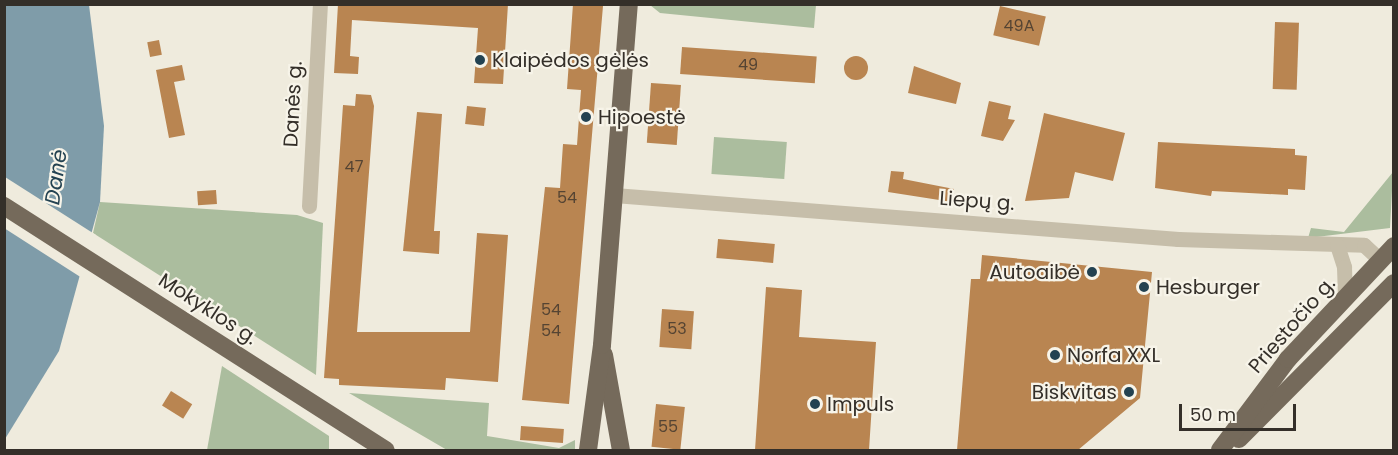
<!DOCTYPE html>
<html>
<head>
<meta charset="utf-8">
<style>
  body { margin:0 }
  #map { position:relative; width:1398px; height:455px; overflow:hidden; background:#efebdd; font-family:Poppins,sans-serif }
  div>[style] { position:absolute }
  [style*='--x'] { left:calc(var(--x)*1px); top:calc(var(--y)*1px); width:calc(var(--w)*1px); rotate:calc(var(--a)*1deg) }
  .green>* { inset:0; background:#abbd9e; transform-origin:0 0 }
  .water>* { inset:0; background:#7f9ca9 }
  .pier>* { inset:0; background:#efebdd }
  .building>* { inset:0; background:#b98551; transform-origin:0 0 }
  .round { border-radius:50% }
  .minor>* { height:15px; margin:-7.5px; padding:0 7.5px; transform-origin:7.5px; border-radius:7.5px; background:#c6beaa }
  .major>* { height:18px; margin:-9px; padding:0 9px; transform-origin:9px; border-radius:9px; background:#756a5b }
  .dots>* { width:16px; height:16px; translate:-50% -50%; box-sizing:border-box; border:3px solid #f7f4e9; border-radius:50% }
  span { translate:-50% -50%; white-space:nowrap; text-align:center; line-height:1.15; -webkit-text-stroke:4.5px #f7f4e9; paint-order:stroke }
  .number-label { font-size:16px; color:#543 }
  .number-label span { -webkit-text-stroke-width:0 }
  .poi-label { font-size:20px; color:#342f29 }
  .left { translate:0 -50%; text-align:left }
  .right { translate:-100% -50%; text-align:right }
  .street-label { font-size:20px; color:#342f29 }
  .water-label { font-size:21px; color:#234251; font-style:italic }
  .frame { position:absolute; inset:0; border:6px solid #342f29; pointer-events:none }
  .scale { position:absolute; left:1179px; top:404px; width:117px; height:27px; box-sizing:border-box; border:3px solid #342f29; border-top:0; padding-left:8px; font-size:18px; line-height:21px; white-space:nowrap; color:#342f29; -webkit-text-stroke:4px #f7f4e9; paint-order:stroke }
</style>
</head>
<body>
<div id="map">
  <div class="green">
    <i style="clip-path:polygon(650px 5px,650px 4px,816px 5px,814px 28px,660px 13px)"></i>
    <i style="left:714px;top:137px;width:73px;height:37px;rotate:4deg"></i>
    <i style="clip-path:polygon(1393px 172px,1390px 228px,1308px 238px,1311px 228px,1344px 232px)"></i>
    <i style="clip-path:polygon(100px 202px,297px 215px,323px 223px,316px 375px,93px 233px)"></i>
    <i style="clip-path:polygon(222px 366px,329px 436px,329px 450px,207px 450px)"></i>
    <i style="clip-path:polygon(349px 393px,489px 403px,487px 436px,559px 448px,575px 440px,575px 450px,447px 450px)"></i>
  </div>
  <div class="water">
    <i style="clip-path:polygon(5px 5px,89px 5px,104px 126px,100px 202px,59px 351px,5px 439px)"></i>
  </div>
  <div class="pier">
    <i style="clip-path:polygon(5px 177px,96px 235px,82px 278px,4px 228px)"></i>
  </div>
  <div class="building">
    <i style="clip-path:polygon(338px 4px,508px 4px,503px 84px,474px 83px,478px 28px,352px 20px,350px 56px,359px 57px,358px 74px,334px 73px)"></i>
    <i style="clip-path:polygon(573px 4px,603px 6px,569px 404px,522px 400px,545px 187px,560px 188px,563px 144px,577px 145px,581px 90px,567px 89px)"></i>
    <i style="left:1000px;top:6px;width:47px;height:30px;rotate:13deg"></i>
    <i style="left:1275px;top:22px;width:24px;height:67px;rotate:2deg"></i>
    <i style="left:159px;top:40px;width:15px;height:12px;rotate:79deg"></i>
    <i style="left:682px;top:47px;width:135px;height:27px;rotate:4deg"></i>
    <i class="round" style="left:844px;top:56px;width:24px;height:24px"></i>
    <i style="clip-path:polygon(182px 65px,185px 80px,174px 82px,185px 135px,169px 138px,156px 70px)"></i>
    <i style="clip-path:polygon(914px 66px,961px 83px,956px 104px,908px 93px)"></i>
    <i style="left:651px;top:83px;width:30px;height:60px;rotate:4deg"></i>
    <i style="clip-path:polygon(356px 94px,371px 95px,374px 106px,357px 332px,470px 332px,477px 233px,508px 235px,498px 382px,446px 378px,445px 390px,339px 385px,339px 379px,324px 378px,343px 105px,355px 106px)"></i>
    <i style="clip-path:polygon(989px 101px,1011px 106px,1008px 119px,1015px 120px,1003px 141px,981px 136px)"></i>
    <i style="left:467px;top:106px;width:19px;height:18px;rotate:6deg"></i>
    <i style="clip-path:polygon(417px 112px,442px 114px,434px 231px,440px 231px,439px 254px,403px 251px)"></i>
    <i style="clip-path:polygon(1044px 113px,1125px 133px,1113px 181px,1075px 172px,1069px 198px,1025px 201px)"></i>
    <i style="clip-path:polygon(1158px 142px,1295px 149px,1295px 155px,1307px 156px,1305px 190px,1288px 189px,1288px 195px,1212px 191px,1211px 196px,1155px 188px)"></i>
    <i style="clip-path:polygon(891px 171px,904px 172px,903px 179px,954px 189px,952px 202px,888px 192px)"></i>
    <i style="left:216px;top:190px;width:14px;height:19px;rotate:86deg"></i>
    <i style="left:718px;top:239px;width:57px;height:19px;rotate:5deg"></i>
    <i style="clip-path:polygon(982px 255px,1152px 272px,1140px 398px,1078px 450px,957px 450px,971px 279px,980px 279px)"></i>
    <i style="clip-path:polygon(766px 287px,802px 290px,799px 337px,876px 342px,869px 450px,755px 450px)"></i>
    <i style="left:662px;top:309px;width:32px;height:38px;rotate:4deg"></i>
    <i style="left:171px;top:391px;width:25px;height:17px;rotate:32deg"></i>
    <i style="left:656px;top:404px;width:29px;height:43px;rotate:6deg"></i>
    <i style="left:521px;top:426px;width:43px;height:14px;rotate:4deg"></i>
  </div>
  <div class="minor">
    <i style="--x:614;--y:195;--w:566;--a:4.46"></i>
    <i style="--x:1178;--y:239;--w:186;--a:1.8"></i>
    <i style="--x:1364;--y:245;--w:22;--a:43"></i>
    <i style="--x:309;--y:206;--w:202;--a:-86.9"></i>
    <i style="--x:1337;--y:245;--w:23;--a:72"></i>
    <i style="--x:1344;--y:267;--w:29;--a:88"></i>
  </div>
  <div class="major">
    <i style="--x:4;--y:206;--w:453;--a:32.6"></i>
    <i style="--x:604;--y:355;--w:97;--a:79.9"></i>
    <i style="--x:1239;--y:439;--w:220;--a:-45.2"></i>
    <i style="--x:588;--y:450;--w:106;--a:-82.4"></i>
    <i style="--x:602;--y:345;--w:342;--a:-85.5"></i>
    <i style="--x:1220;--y:450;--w:114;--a:-53.2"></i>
    <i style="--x:1288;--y:359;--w:155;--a:-46.8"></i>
  </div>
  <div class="dots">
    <i style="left:480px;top:60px;background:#234251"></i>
    <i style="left:586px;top:117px;background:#234251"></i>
    <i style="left:1092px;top:272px;background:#234251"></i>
    <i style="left:1144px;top:287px;background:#234251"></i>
    <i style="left:1055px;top:355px;background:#234251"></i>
    <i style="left:1129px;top:392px;background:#234251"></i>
    <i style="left:815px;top:404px;background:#234251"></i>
  </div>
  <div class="number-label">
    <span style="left:1019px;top:26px">49A</span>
    <span style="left:748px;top:65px">49</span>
    <span style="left:354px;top:167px">47</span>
    <span style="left:567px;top:198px">54</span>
    <span style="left:551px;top:310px">54</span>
    <span style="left:677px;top:329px">53</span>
    <span style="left:551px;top:331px">54</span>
    <span style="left:668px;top:427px">55</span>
  </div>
  <div class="poi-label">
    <span class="left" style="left:492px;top:60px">Klaipėdos gėlės</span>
    <span class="left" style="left:598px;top:117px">Hipoestė</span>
    <span class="right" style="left:1080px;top:272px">Autoaibė</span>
    <span class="left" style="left:1156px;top:287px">Hesburger</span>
    <span class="left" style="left:1067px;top:355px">Norfa XXL</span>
    <span class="right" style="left:1117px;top:392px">Biskvitas</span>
    <span class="left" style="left:827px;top:404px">Impuls</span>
  </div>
  <div class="street-label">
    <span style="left:293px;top:104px;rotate:-87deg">Danės g.</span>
    <span style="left:977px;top:201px;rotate:4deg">Liepų g.</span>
    <span style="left:208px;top:309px;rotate:33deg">Mokyklos g.</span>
    <span style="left:1292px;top:325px;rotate:-49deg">Priestočio g.</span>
  </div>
  <div class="water-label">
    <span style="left:56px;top:177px;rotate:-82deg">Danė</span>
  </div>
  <div class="frame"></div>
  <div class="scale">50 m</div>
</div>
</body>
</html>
